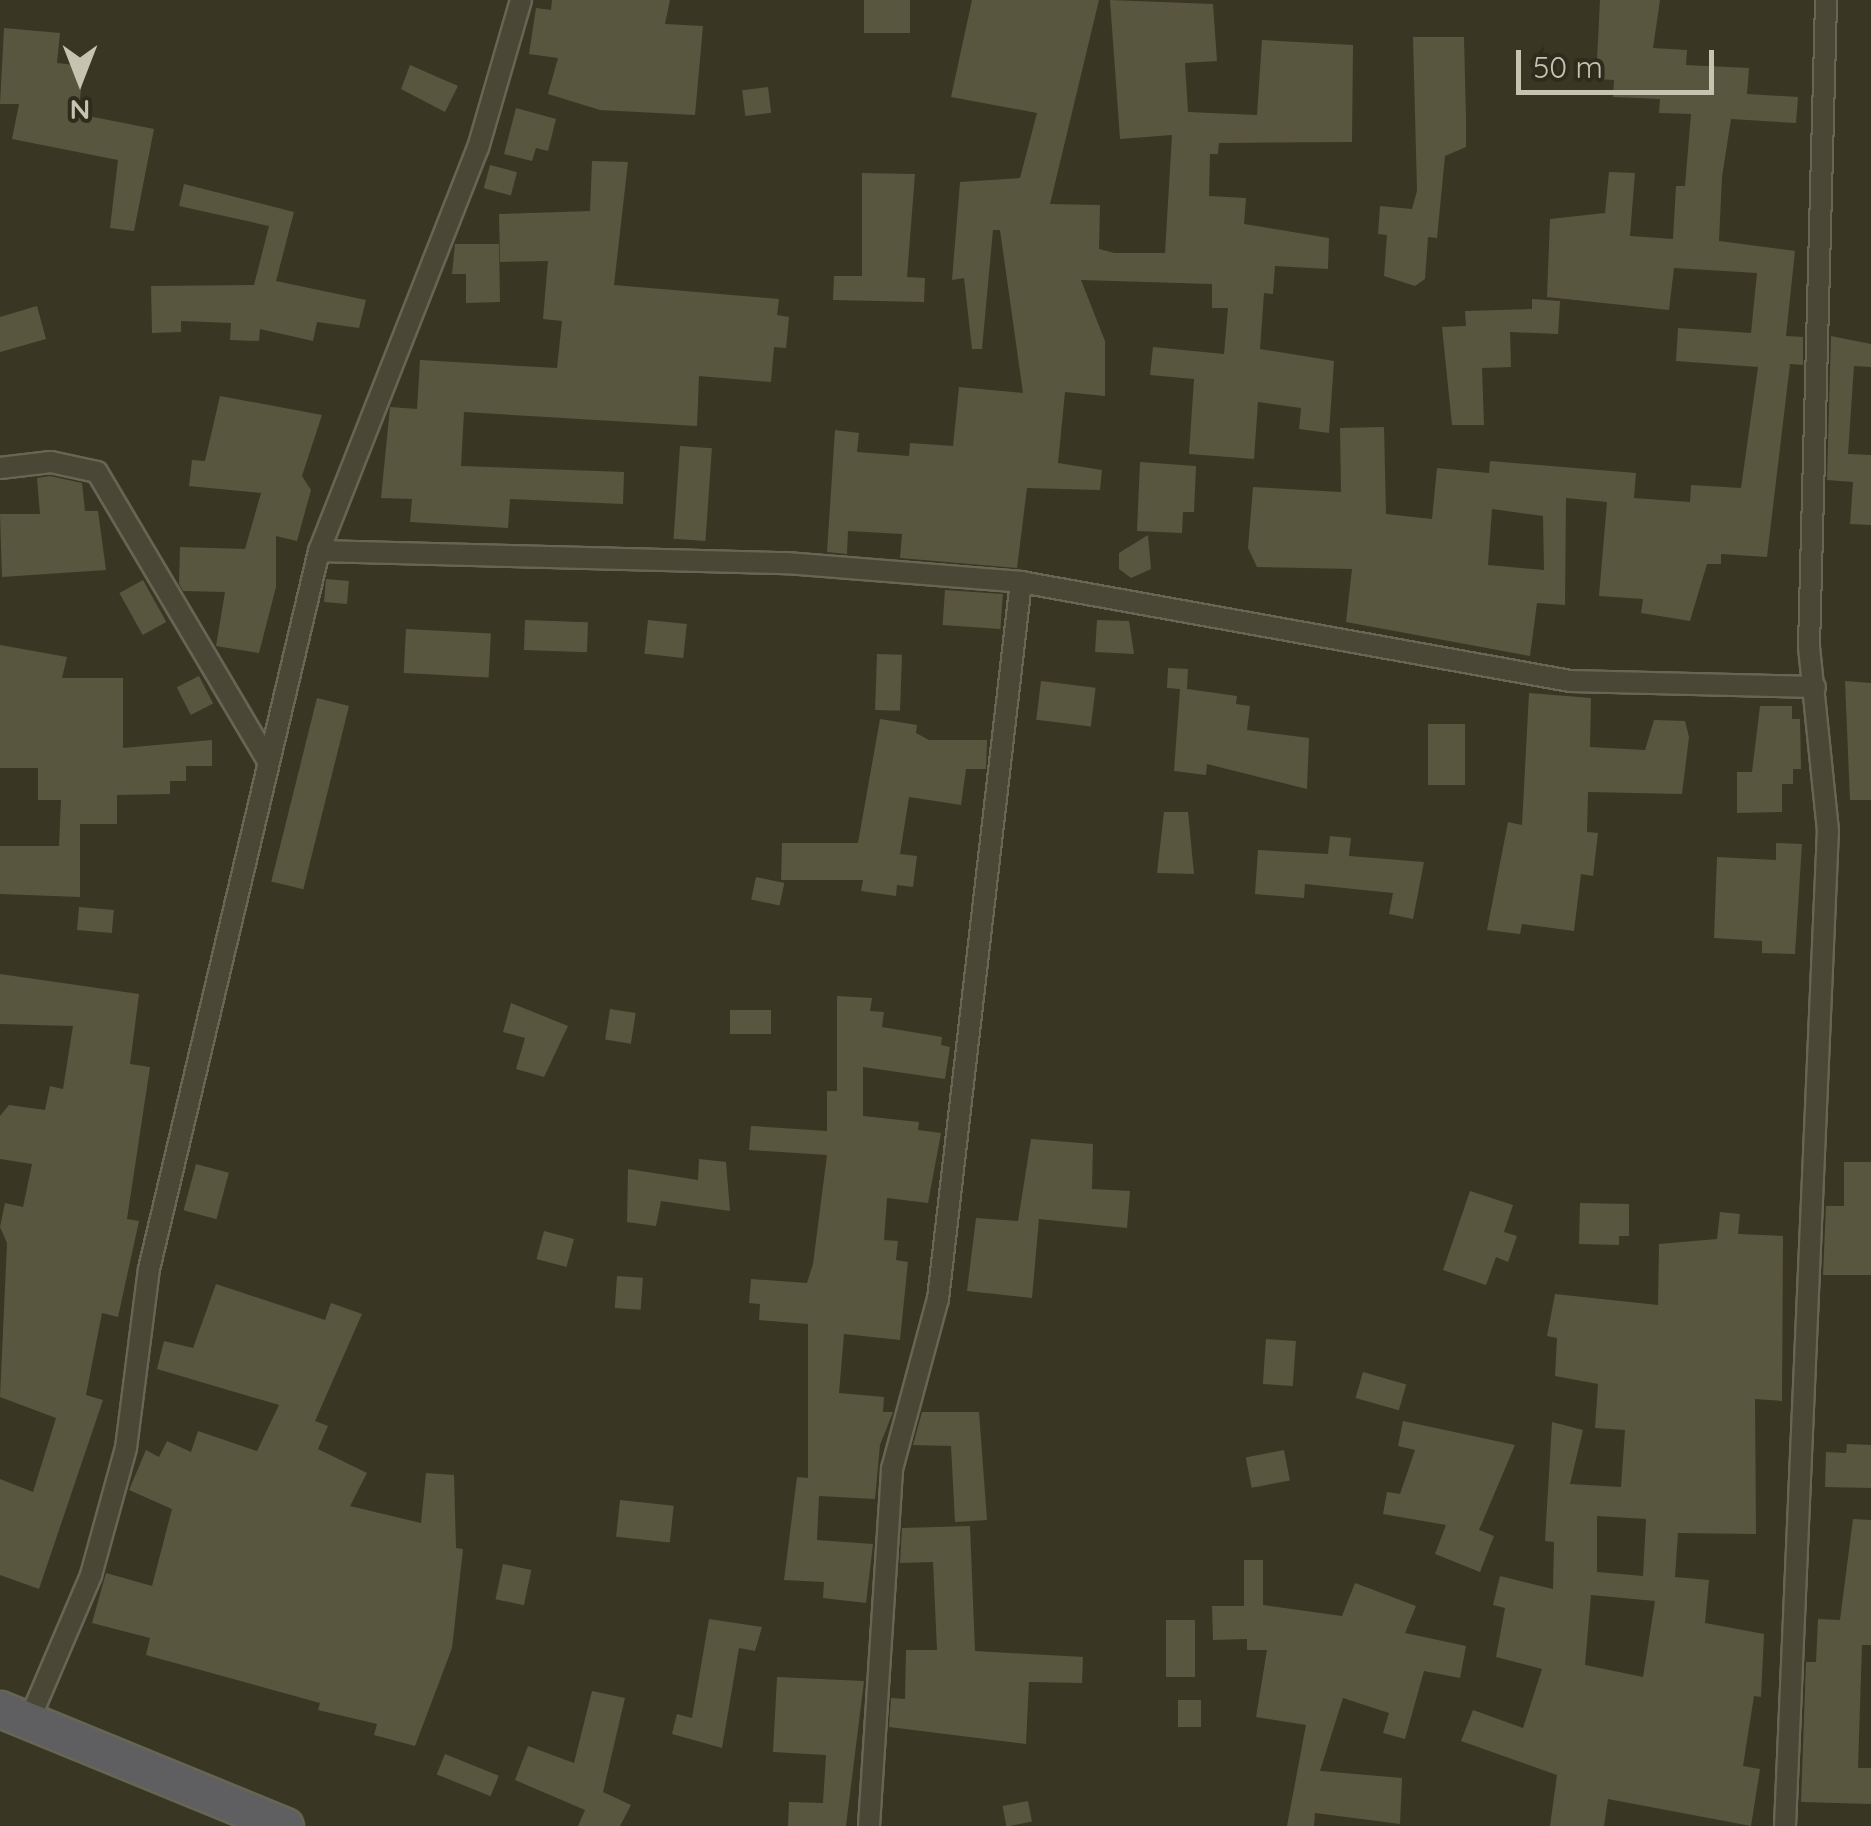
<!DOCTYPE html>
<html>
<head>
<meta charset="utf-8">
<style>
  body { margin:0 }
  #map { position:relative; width:1871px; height:1826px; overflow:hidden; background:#393623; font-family:Quicksand,sans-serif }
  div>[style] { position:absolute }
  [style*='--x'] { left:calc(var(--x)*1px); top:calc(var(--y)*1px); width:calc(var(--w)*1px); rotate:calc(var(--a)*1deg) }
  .building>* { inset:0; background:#59563f; transform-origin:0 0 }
  .roads { filter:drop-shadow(2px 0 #676554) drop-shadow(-2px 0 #676554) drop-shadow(0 2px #676554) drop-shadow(0 -2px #676554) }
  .minor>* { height:20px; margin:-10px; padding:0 10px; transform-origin:10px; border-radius:10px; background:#4a4736 }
  .trunk>* { height:35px; margin:-17.5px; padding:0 17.5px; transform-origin:17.5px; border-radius:17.5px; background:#5f5f62 }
  span { translate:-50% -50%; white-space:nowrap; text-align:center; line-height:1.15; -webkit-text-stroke:8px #2e2c1c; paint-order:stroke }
  .north { position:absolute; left:30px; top:30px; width:100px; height:100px; -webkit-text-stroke:8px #2e2c1c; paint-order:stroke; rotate:180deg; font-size:28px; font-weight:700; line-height:40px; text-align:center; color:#c6c3b1 }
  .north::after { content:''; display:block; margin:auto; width:35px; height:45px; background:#c6c3b1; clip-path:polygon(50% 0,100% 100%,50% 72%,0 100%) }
  .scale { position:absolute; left:1516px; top:50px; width:198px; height:45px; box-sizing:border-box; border:5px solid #c6c3b1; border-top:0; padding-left:12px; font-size:30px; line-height:35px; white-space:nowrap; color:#c6c3b1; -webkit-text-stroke:8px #2e2c1c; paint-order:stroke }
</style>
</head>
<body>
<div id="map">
  <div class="building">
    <i style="clip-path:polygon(552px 0,670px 0,665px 24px,703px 26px,695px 115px,600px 110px,548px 94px,558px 58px,529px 54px,536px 8px,551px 10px)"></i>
    <i style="left:864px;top:0;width:46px;height:33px"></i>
    <i style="clip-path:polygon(972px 0,1099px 0,1050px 204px,1100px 205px,1099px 249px,1114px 253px,1165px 253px,1172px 135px,1120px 139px,1110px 0,1213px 4px,1217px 61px,1185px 63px,1188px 112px,1257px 115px,1262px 40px,1353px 45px,1352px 142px,1219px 143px,1218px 154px,1210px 154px,1209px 196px,1246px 198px,1244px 224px,1329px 238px,1328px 269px,1275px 266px,1273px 294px,1264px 293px,1260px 349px,1334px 361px,1329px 433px,1299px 429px,1301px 408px,1258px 402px,1254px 459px,1189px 454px,1194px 379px,1150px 375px,1153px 347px,1224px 354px,1228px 308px,1212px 308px,1212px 284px,1081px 280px,1105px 341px,1105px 396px,1065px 392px,1058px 463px,1102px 470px,1100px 490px,1027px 488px,1017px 568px,900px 558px,902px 534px,848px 531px,847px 554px,827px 552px,835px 430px,859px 433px,857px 452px,909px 456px,910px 443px,953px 446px,959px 387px,1023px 393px,1000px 230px,993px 230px,982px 349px,972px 349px,964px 278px,952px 280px,960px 182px,1020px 178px,1037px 113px,951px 97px)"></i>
    <i style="clip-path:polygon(evenodd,1600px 0,1660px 0,1653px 48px,1687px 50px,1686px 65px,1749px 68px,1747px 94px,1798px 97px,1796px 123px,1731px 119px,1722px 177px,1719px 241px,1795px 251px,1786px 336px,1803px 337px,1803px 365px,1790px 364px,1767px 557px,1721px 554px,1721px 564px,1707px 564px,1690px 621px,1641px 613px,1643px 599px,1599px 596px,1607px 502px,1566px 498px,1565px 605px,1537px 603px,1530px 656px,1346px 622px,1352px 569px,1257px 567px,1248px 548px,1253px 487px,1341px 492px,1340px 428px,1384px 427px,1386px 514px,1432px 519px,1437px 468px,1489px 473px,1490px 461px,1636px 473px,1634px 498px,1690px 502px,1691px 485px,1741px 488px,1758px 367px,1676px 361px,1678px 328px,1751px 333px,1757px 273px,1674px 268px,1669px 310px,1547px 297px,1550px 219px,1605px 213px,1609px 172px,1635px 173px,1630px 236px,1673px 239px,1676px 186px,1685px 186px,1691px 114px,1659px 113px,1660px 99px,1613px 97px,1614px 80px,1596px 79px,1600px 0,1492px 509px,1543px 516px,1544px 570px,1488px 565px,1492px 509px)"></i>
    <i style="clip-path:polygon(4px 28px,60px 33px,57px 63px,84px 66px,78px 114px,154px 129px,134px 231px,110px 228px,118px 160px,12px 139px,19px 104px,0 104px)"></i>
    <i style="clip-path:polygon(1413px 37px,1464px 37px,1466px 119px,1466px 147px,1445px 156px,1437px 238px,1428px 237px,1425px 279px,1415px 286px,1384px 276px,1387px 235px,1378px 234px,1380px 206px,1412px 209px,1417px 191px)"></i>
    <i style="clip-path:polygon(410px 65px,458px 86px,445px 112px,401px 89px)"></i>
    <i style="left:768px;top:87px;width:26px;height:26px;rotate:83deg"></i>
    <i style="clip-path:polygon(516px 108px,556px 119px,548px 151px,536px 148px,532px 161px,504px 154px)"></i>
    <i style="clip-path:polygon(592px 161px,628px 162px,614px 285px,779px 299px,777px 315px,789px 317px,786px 348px,774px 347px,771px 382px,699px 376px,697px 426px,464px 412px,461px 466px,624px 472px,623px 504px,510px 499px,508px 528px,410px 522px,412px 499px,381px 498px,390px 407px,417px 409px,420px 360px,557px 368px,562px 321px,543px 319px,548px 261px,500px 262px,499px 214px,590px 211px)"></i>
    <i style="left:490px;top:165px;width:28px;height:24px;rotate:15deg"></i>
    <i style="clip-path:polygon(862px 173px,915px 174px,907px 277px,925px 278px,924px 302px,833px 300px,834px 276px,862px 276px)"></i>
    <i style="clip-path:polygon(184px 184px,294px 212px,276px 281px,366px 300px,359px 328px,317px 322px,313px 341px,260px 329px,259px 341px,230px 340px,231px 323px,181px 321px,181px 332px,152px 333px,151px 286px,254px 285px,269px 226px,179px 206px)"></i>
    <i style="clip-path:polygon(455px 244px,499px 244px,500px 302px,466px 303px,466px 274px,452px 274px)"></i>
    <i style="clip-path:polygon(1532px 299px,1560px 301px,1558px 334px,1510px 332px,1511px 367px,1482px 368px,1484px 425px,1452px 425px,1442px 327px,1466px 326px,1465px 311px,1532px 309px)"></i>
    <i style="clip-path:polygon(37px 306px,46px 339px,0 352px,0 317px)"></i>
    <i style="clip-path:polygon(1831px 336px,1871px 344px,1871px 367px,1854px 366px,1848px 454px,1871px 455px,1871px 525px,1850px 524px,1853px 482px,1827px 480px)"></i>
    <i style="clip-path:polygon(220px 396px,322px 415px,302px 476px,311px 490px,297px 541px,276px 536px,276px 587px,259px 653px,216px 646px,225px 592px,183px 591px,179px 584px,180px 547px,245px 549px,261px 493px,189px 486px,192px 460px,205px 461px)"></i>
    <i style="left:680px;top:446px;width:32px;height:93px;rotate:4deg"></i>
    <i style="clip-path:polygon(1140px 462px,1196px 466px,1194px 512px,1183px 512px,1182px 533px,1137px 531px)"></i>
    <i style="clip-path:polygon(50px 476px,82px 483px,85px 511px,98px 511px,106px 570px,2px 577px,0 514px,40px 514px,37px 478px)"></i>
    <i style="clip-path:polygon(1148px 535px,1151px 569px,1131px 578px,1119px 569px,1119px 553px)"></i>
    <i style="left:326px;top:579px;width:23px;height:23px;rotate:5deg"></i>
    <i style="left:143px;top:580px;width:48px;height:27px;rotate:61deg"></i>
    <i style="left:945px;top:590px;width:58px;height:35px;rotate:4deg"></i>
    <i style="left:525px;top:620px;width:63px;height:30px;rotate:2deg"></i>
    <i style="left:648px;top:620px;width:39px;height:34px;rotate:6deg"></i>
    <i style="clip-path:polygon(1097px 620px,1129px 621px,1134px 654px,1095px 652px)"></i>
    <i style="left:406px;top:629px;width:85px;height:44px;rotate:3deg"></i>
    <i style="clip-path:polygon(0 645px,67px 657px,62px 678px,123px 678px,123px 748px,212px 740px,212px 766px,186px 766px,186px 781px,170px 781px,170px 794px,117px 795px,117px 824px,80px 824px,80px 897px,0 894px,0 846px,59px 846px,61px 800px,38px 800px,38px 768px,0 768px)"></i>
    <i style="left:877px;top:654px;width:25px;height:56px;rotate:2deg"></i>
    <i style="clip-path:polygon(1168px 668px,1188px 669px,1187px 689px,1237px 696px,1236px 704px,1250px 706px,1247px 730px,1309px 738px,1307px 789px,1207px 764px,1206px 775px,1174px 771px,1180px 689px,1167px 688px)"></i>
    <i style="left:199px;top:676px;width:31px;height:25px;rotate:63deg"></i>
    <i style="left:1041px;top:681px;width:55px;height:39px;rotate:7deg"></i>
    <i style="clip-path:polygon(1845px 681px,1871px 683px,1871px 800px,1850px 800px)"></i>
    <i style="clip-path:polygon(1529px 693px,1591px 698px,1590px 747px,1645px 750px,1654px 720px,1685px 721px,1689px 737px,1682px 794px,1588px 792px,1587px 832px,1598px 833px,1593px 876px,1581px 874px,1574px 931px,1522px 924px,1520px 934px,1487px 930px,1508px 822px,1522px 825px)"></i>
    <i style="left:317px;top:698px;width:33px;height:189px;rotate:14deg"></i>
    <i style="clip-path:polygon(1760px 706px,1792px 706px,1792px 719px,1800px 719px,1801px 769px,1793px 769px,1793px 784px,1782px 784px,1782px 812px,1737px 813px,1737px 772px,1752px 772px)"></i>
    <i style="clip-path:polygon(880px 719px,917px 725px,916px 733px,929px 740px,987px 740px,986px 769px,966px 769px,961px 805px,909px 797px,900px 854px,917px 856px,913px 887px,897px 885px,896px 896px,861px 891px,863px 880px,781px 880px,782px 843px,858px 843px)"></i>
    <i style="left:1428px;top:724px;width:37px;height:61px"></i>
    <i style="clip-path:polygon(1164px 812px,1188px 812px,1194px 874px,1157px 873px)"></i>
    <i style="clip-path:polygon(1330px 836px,1351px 838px,1349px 856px,1424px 862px,1413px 919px,1389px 914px,1393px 893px,1305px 884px,1304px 898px,1255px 894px,1258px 850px,1328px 854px)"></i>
    <i style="clip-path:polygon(1776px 843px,1802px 844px,1795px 954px,1762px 953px,1762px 941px,1714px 938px,1717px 857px,1776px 860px)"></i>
    <i style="left:756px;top:877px;width:29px;height:23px;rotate:12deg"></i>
    <i style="left:79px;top:907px;width:35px;height:23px;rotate:5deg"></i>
    <i style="clip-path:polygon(0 974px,139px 994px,130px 1064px,150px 1067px,127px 1219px,139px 1221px,118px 1317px,102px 1313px,86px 1395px,103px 1400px,39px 1589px,0 1575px,0 1479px,33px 1492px,56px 1418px,0 1397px,7px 1243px,0 1227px,5px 1203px,23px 1207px,32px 1164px,0 1159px,0 1116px,9px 1105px,45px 1110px,50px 1086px,63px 1089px,73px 1026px,0 1024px)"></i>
    <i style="clip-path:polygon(837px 996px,872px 998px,870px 1011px,884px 1012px,882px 1027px,942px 1037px,941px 1045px,950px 1047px,945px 1079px,863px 1067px,863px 1116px,919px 1122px,918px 1130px,941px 1133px,928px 1203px,887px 1198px,884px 1240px,898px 1241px,896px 1260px,908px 1262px,900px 1340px,844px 1334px,839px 1393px,884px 1397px,883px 1412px,893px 1412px,880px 1445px,875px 1499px,819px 1496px,817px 1540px,873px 1544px,866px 1603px,823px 1598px,824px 1582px,784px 1580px,797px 1477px,808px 1478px,808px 1324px,759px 1320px,760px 1304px,749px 1303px,751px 1279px,807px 1283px,813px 1264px,827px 1155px,749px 1150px,751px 1126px,827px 1131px,827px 1091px,837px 1091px)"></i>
    <i style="clip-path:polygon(511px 1003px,568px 1026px,544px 1077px,516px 1069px,525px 1038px,503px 1032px)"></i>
    <i style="left:610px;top:1009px;width:26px;height:31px;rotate:9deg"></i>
    <i style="left:730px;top:1010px;width:41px;height:24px"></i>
    <i style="clip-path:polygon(1031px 1139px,1093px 1144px,1092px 1189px,1130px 1191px,1127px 1228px,1039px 1219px,1032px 1298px,967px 1291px,976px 1218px,1018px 1221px)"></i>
    <i style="clip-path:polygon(699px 1159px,726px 1162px,730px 1211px,661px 1201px,656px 1226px,627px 1222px,628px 1169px,698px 1180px)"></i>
    <i style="clip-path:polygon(1844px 1162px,1871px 1162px,1871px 1275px,1823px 1275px,1826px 1206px,1844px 1206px)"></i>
    <i style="left:196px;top:1164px;width:34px;height:48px;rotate:15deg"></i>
    <i style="clip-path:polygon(1470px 1191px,1513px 1205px,1504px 1232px,1517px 1236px,1508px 1262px,1496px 1257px,1486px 1285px,1443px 1270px)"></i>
    <i style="clip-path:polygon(1580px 1203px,1629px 1204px,1629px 1236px,1619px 1236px,1619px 1245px,1579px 1244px)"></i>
    <i style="clip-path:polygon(evenodd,1720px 1212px,1740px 1214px,1738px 1234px,1783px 1236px,1782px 1401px,1755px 1399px,1756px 1534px,1678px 1533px,1675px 1577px,1709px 1580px,1705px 1623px,1764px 1634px,1761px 1697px,1754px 1696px,1743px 1766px,1760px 1769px,1751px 1826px,1608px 1799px,1604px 1826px,1550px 1826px,1557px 1775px,1461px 1741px,1473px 1710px,1523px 1728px,1542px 1669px,1496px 1657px,1505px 1608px,1493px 1605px,1500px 1576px,1553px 1589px,1554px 1542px,1545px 1541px,1552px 1422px,1583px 1430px,1570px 1484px,1621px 1487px,1625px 1430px,1595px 1428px,1598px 1384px,1555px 1376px,1557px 1338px,1547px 1336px,1555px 1294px,1658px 1305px,1659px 1244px,1717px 1239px,1720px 1212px,1597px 1516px,1646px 1519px,1643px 1576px,1597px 1572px,1597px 1516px,1720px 1212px,1591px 1595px,1655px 1601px,1643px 1677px,1585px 1665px,1591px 1595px)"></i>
    <i style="left:544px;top:1231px;width:31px;height:29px;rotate:15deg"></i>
    <i style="left:617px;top:1276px;width:26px;height:32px;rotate:4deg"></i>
    <i style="clip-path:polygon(216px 1284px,325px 1320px,331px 1303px,362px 1314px,315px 1421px,328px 1426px,318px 1449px,367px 1473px,350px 1506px,421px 1523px,426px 1473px,454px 1475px,456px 1548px,463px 1549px,452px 1648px,415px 1746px,374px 1735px,377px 1724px,318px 1710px,320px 1703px,146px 1655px,150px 1638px,92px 1623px,106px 1573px,152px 1586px,172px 1509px,129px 1490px,146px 1450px,159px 1457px,167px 1441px,191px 1452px,198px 1431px,257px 1451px,279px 1405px,157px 1369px,164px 1341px,193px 1348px)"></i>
    <i style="left:1266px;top:1339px;width:30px;height:45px;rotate:4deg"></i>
    <i style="left:1363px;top:1372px;width:45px;height:27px;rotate:16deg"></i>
    <i style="clip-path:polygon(922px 1412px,979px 1412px,987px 1520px,955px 1522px,951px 1446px,913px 1445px)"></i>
    <i style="clip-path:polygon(1403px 1421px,1515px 1445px,1479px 1530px,1494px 1536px,1480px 1572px,1435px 1554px,1446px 1525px,1383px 1514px,1387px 1492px,1400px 1494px,1415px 1450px,1398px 1446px)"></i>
    <i style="clip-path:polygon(1847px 1444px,1871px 1445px,1871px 1488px,1825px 1487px,1826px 1452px,1846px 1453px)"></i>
    <i style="left:1284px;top:1450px;width:31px;height:39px;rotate:79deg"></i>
    <i style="left:620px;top:1500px;width:54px;height:37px;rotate:6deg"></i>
    <i style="clip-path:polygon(1853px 1519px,1871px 1520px,1871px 1645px,1862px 1645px,1858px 1768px,1871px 1768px,1871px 1804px,1801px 1802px,1806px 1662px,1816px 1662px,1818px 1619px,1840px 1620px)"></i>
    <i style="clip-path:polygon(970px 1526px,975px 1651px,1083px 1657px,1082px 1683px,1029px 1682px,1026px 1744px,889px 1727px,891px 1698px,905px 1699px,906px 1650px,937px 1650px,933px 1562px,900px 1563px,902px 1528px)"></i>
    <i style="clip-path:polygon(1244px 1560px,1263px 1560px,1263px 1605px,1342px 1616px,1355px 1583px,1416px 1606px,1405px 1633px,1466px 1646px,1460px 1678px,1424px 1671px,1405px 1739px,1383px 1733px,1389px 1713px,1343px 1698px,1320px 1771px,1402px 1778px,1400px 1824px,1315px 1813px,1314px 1826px,1287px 1826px,1306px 1725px,1256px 1717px,1267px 1650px,1247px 1650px,1247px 1639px,1213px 1640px,1212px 1606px,1244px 1606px)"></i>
    <i style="left:503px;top:1564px;width:29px;height:36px;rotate:12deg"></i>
    <i style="clip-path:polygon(709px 1619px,762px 1627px,755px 1651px,739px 1648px,722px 1748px,672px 1734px,677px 1714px,692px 1718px)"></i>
    <i style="left:1166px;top:1620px;width:29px;height:57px"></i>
    <i style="clip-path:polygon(777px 1677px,864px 1681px,846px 1826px,788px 1826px,789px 1802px,823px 1803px,826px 1755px,773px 1752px)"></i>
    <i style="clip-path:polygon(592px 1691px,625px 1698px,603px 1792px,631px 1805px,620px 1826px,578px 1826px,585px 1810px,515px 1780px,528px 1746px,574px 1763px)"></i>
    <i style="left:1178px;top:1700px;width:23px;height:27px"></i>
    <i style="left:445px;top:1754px;width:58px;height:22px;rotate:22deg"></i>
    <i style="left:1028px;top:1801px;width:21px;height:26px;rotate:79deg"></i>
  </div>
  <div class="roads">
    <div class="minor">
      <i style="--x:0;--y:468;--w:51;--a:-6.7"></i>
      <i style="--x:51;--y:462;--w:47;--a:12.3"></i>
      <i style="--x:97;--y:472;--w:334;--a:59.4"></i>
      <i style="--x:319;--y:551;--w:468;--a:1.5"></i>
      <i style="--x:787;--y:563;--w:235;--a:4.6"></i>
      <i style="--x:1021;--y:582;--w:558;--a:10.22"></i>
      <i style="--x:1570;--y:681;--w:245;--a:1.4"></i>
      <i style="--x:28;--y:1723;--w:161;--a:-66.9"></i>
      <i style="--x:91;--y:1575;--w:132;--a:-74.6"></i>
      <i style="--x:126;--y:1448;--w:180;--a:-82.7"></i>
      <i style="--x:149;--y:1269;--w:738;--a:-76.68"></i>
      <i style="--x:319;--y:551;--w:433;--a:-68.5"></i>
      <i style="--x:478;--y:148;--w:154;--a:-73.8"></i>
      <i style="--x:869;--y:1826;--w:358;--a:-86.3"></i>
      <i style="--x:892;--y:1469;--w:176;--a:-74.9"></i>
      <i style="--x:938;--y:1299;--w:722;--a:-83.4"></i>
      <i style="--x:1785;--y:1826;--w:996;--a:-87.53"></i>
      <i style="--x:1828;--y:831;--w:185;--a:-95.9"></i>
      <i style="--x:1809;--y:647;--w:647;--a:-88.49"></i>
    </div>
    <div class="trunk">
      <i style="--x:0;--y:1709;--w:308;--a:22.3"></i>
    </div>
  </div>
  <div class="north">N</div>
  <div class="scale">50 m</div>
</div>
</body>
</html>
